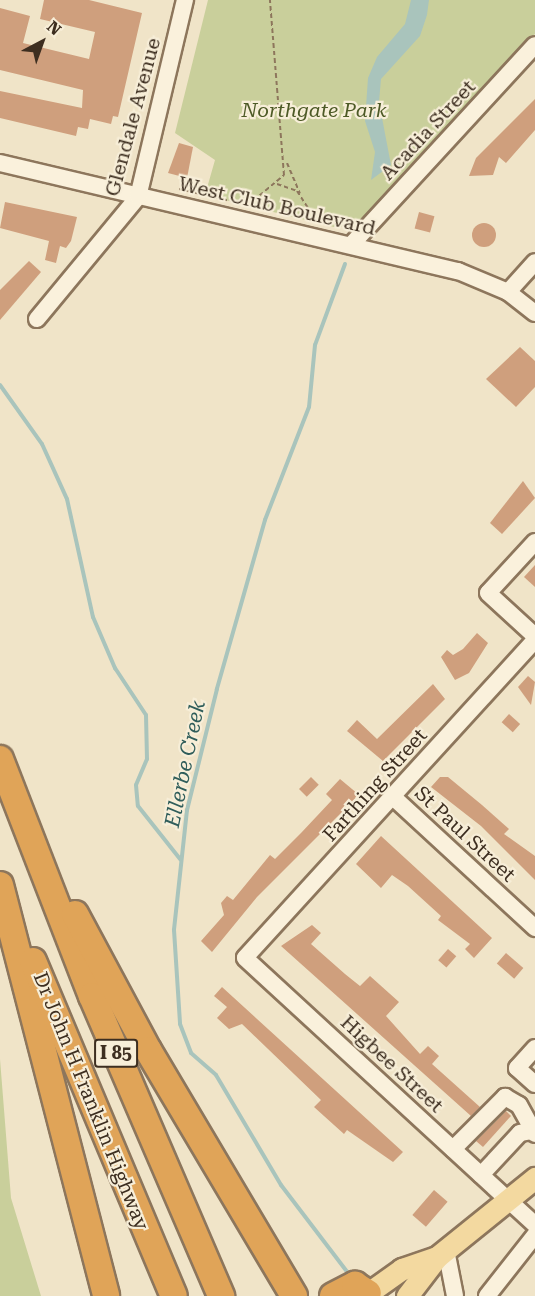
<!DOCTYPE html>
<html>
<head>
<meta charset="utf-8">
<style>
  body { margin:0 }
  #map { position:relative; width:535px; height:1296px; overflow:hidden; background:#f0e4c8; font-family:"Roboto Serif",serif }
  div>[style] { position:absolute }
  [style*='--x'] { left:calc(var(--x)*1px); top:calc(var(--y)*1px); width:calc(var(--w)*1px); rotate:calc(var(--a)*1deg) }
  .green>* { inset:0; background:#c9cf9b }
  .water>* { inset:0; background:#a9c4bc }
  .stream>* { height:4px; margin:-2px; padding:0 2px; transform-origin:2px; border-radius:2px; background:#a9c4bc }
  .building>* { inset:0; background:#cf9f7d; transform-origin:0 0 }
  .round { border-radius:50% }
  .path>* { height:2px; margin-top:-1px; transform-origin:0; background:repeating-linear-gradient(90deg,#8d765c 0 4.5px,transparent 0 7.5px) }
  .roads { filter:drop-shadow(2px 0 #8d765c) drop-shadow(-2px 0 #8d765c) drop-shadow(0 2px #8d765c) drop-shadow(0 -2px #8d765c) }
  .minor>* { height:16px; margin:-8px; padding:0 8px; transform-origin:8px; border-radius:8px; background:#faf1dc }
  .major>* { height:21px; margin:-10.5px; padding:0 10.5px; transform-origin:10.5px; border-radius:10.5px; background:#f3d9a0 }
  .highway>* { height:26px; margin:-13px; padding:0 13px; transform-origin:13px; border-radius:13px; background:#e0a458 }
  span { translate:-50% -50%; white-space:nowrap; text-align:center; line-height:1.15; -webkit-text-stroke:4.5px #f7eed8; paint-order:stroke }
  .shield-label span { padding:2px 4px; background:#f7eed8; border:2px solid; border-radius:4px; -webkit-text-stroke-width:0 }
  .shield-label { font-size:18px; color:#3d2e20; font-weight:700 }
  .park-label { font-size:20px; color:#4d5a26; font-style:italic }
  .street-label { font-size:20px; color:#3d2e20 }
  .water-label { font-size:21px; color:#2f5d5a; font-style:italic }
  .north { position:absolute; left:12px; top:12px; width:60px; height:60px; -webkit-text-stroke:4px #f7eed8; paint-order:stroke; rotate:41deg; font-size:16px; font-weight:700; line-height:24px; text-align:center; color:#3d2e20 }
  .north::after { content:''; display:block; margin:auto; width:21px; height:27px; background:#3d2e20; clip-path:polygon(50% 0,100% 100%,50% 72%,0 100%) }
</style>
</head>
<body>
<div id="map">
  <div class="green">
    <i style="clip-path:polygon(208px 0,535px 0,535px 34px,365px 217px,338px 228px,205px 195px,215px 160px,175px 133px)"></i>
    <i style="clip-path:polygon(0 1059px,11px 1198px,41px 1296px,0 1296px)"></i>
  </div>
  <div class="water">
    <i style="clip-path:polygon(411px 0,429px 0,427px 15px,420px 36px,381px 79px,379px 102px,391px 165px,371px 180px,375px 152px,365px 121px,368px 78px,377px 57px,405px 24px)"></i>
  </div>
  <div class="stream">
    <i style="--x:345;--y:264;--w:86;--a:110.3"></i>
    <i style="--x:315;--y:345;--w:62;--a:95.5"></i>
    <i style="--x:309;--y:407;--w:121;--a:111.3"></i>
    <i style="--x:265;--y:520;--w:176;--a:105.9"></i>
    <i style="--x:217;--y:689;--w:125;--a:103.9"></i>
    <i style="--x:187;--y:810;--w:121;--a:96.2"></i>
    <i style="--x:174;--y:930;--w:94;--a:86.3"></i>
    <i style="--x:180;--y:1024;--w:31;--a:69"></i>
    <i style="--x:191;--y:1053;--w:33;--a:41"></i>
    <i style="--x:216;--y:1075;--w:128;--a:59.4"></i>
    <i style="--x:281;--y:1185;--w:111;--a:52.7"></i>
    <i style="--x:0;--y:385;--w:72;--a:54.6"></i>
    <i style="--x:42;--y:444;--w:60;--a:65.6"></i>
    <i style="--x:67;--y:499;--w:121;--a:77.6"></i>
    <i style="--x:93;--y:617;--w:56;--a:66.7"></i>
    <i style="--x:115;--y:668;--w:56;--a:56.6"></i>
    <i style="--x:146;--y:715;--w:44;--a:88.7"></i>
    <i style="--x:147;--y:759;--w:28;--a:113"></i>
    <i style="--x:136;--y:785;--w:21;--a:85"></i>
    <i style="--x:138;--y:806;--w:68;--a:51.6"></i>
  </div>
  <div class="building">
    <i style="clip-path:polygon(44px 0,89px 0,142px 13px,118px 117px,113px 116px,111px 124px,90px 119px,88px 129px,78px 127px,76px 136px,0 118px,0 91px,82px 108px,83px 90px,0 70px,0 8px,30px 16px,23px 43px,89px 59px,95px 32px,40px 19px)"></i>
    <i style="clip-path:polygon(535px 99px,535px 130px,506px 163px,499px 157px,493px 175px,469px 176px,476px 158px)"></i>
    <i style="clip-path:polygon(179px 143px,193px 147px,187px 178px,168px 173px)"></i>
    <i style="clip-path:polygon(5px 202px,77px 217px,71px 241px,66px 248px,60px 246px,56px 263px,45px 260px,49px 241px,0 228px)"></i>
    <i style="left:419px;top:212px;width:16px;height:17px;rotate:15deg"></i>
    <i class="round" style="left:472px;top:223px;width:24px;height:24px"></i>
    <i style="clip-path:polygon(29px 261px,41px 272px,0 320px,0 290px)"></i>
    <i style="clip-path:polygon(520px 347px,535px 361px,535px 387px,516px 407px,486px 379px)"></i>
    <i style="clip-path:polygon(523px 481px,535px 498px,502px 534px,490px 523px)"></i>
    <i style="clip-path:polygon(535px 565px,535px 587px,524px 577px)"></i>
    <i style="clip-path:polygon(477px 633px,488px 643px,469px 673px,455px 680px,441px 657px,447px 650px,453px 655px,463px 649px)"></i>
    <i style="clip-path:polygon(528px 676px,535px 682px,531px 705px,518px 687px)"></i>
    <i style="clip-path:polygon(433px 684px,445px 699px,383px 761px,347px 731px,357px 720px,377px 739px)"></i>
    <i style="left:509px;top:714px;width:15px;height:11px;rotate:42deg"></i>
    <i style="left:311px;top:777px;width:11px;height:17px;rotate:45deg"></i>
    <i style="clip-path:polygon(440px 777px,448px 777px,482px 805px,509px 829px,504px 834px,535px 856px,535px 880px,481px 826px,431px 787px)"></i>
    <i style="clip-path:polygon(340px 779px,358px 794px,353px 801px,257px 897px,212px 952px,201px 941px,224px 915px,221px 903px,227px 896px,233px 900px,270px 855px,275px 859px,301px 833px,332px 800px,326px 794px)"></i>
    <i style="clip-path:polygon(381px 836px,492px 938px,474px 958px,465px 949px,470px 944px,438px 920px,441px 916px,408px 886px,392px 875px,381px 888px,356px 864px)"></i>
    <i style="clip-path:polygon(312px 925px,321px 933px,311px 944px,345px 974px,360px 986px,370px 976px,399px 1002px,386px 1016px,420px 1054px,428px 1046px,439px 1056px,432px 1064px,480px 1107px,471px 1116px,281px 946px)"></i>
    <i style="left:448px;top:949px;width:11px;height:15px;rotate:41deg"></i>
    <i style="left:506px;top:953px;width:23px;height:14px;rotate:41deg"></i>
    <i style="clip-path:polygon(222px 987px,403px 1152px,393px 1162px,347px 1130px,344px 1134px,314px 1107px,321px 1100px,242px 1024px,229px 1029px,217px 1018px,227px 1007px,214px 996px)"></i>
    <i style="clip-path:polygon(506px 1111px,511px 1116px,483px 1147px,476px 1141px)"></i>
    <i style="left:434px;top:1190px;width:18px;height:33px;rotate:41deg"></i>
  </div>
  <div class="path">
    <i style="--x:287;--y:163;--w:33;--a:67"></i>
    <i style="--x:277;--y:184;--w:21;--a:19"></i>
    <i style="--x:297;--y:191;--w:35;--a:57"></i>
    <i style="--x:179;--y:189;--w:71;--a:13.1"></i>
    <i style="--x:248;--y:205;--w:47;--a:-39.8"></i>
    <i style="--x:284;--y:175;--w:176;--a:-94.6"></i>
  </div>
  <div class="roads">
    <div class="minor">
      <i style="--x:0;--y:163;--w:471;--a:13.3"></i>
      <i style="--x:458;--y:271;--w:54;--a:22.8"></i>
      <i style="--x:508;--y:292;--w:34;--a:38"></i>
      <i style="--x:352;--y:244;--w:270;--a:-47.4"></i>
      <i style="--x:508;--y:292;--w:40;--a:-48"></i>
      <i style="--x:37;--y:319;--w:158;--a:-50.4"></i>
      <i style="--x:138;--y:197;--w:203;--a:-76.6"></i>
      <i style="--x:535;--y:542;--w:69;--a:132.7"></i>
      <i style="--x:488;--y:593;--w:64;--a:42.5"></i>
      <i style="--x:535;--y:640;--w:430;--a:132.4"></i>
      <i style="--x:245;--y:958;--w:394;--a:42.6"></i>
      <i style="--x:392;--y:796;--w:195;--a:42.7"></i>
      <i style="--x:535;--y:1048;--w:27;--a:132"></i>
      <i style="--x:517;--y:1068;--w:24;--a:42"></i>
      <i style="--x:453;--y:1149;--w:74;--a:-45"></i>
      <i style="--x:505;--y:1097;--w:16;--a:30"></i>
      <i style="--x:519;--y:1105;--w:33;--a:61"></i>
      <i style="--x:481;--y:1175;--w:57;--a:-47.1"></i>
      <i style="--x:520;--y:1133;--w:11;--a:-10"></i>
      <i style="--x:446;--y:1250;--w:47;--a:78.9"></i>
      <i style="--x:487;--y:1296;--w:78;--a:-51.8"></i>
    </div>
    <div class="major">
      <i style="--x:364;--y:1296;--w:47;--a:-35.4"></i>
      <i style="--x:402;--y:1269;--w:37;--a:-19"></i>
      <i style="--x:437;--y:1257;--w:126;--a:-38.9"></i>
      <i style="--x:407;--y:1296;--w:49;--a:-52.4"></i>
    </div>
    <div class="highway">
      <i style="--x:0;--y:759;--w:254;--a:68.8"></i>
      <i style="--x:92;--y:996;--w:327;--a:66.7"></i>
      <i style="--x:0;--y:885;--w:424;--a:75.5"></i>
      <i style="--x:75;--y:914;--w:154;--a:61.8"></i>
      <i style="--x:148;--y:1050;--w:286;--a:59.3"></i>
      <i style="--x:33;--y:961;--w:363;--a:67.2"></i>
      <i style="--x:333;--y:1296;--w:25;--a:-27"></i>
      <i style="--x:355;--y:1285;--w:15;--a:32"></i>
    </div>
  </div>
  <div class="shield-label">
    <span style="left:116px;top:1053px">I 85</span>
  </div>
  <div class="park-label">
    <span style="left:314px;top:110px">Northgate Park</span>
  </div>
  <div class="street-label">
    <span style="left:133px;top:117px;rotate:-75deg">Glendale Avenue</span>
    <span style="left:428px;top:130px;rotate:-47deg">Acadia Street</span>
    <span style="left:277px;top:206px;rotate:13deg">West Club Boulevard</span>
    <span style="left:375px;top:785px;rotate:-48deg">Farthing Street</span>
    <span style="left:465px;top:834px;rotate:43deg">St Paul Street</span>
    <span style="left:392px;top:1064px;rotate:43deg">Higbee Street</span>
    <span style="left:91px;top:1101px;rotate:68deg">Dr John H Franklin Highway</span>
  </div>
  <div class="water-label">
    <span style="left:185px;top:764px;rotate:-78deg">Ellerbe Creek</span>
  </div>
  <div class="north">N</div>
</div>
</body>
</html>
